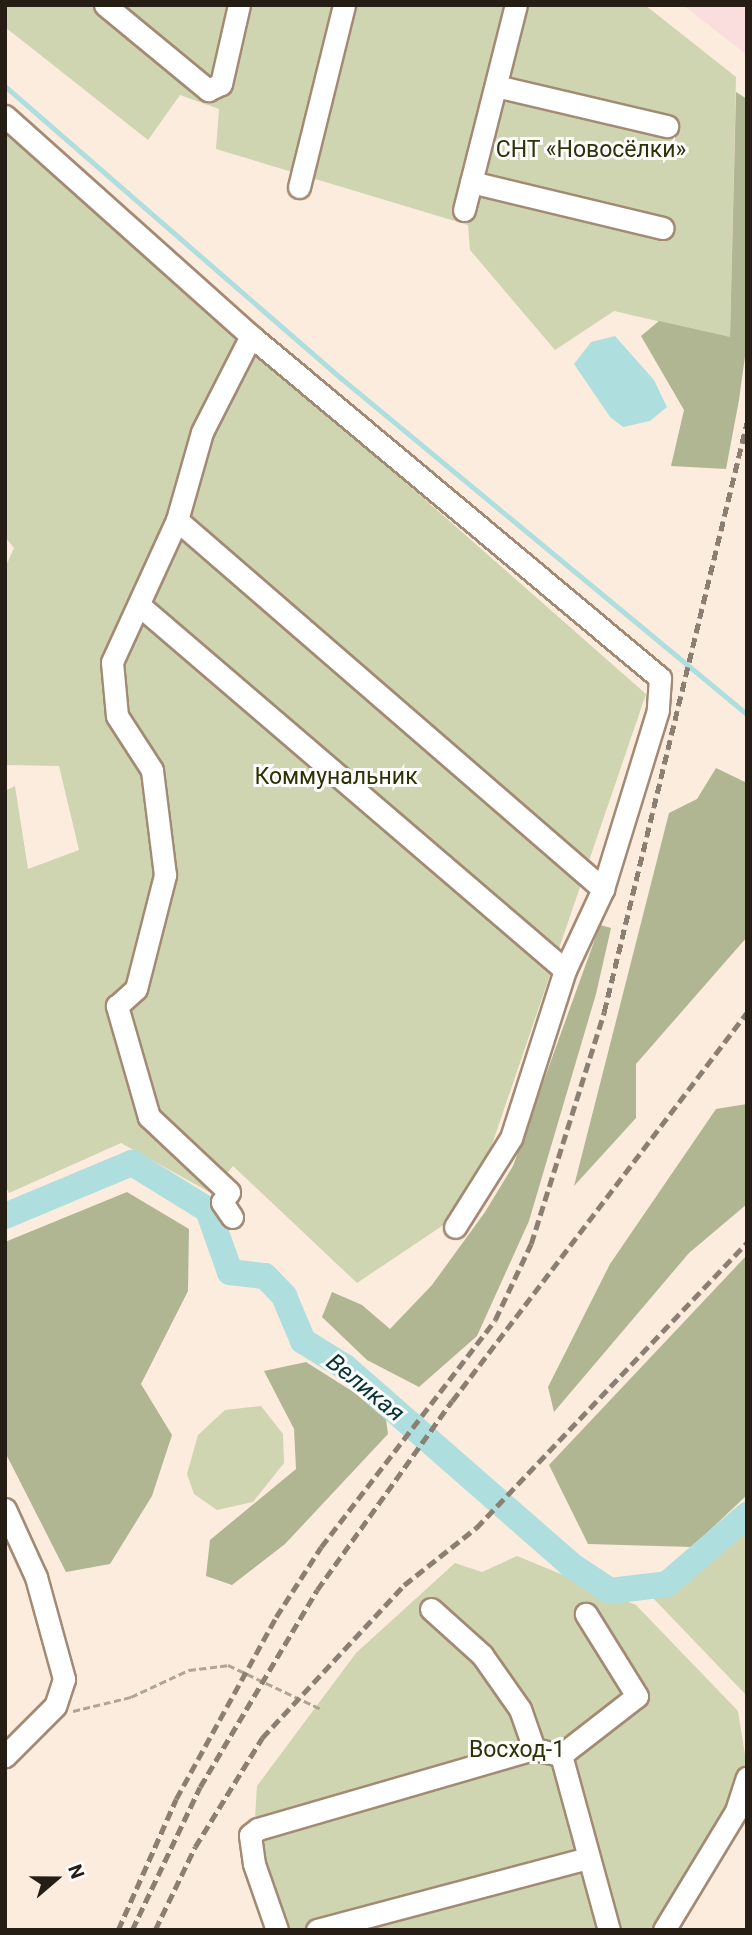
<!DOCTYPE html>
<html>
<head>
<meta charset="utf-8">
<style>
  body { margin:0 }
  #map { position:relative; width:752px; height:1935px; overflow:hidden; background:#fcecdd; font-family:Roboto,sans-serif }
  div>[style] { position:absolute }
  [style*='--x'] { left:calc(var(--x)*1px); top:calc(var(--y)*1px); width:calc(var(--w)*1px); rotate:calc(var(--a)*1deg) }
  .industrial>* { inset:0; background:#f9dedd }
  .green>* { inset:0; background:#cfd4b1 }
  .forest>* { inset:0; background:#b0b592 }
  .water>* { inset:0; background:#afdedf }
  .stream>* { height:4.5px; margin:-2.25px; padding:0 2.25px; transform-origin:2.25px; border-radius:2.25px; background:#afdedf }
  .river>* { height:26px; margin:-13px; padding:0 13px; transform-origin:13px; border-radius:13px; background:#afdedf }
  .path>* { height:2.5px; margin-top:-1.25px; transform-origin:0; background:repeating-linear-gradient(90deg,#b1a396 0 7px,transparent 0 10.5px) }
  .roads { filter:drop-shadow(2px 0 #a38a74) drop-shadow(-2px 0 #a38a74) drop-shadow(0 2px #a38a74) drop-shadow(0 -2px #a38a74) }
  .minor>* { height:21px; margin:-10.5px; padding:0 10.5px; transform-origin:10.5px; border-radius:10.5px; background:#fff }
  .rail>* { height:4.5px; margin-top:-2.25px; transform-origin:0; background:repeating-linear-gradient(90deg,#8b7f73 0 10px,transparent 0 15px) }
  span { translate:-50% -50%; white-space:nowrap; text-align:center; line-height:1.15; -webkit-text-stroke:6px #fcfcfc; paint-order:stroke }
  .park-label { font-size:23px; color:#2e3105 }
  .water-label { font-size:24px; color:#063435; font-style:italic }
  .frame { position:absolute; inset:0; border:7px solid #261d14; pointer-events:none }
  .north { position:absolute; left:21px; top:1844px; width:70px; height:70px; -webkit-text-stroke:5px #fcfcfc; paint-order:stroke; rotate:70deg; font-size:19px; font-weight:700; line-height:28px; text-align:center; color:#261d14 }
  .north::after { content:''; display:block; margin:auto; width:24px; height:32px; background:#261d14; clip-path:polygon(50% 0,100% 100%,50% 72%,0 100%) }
</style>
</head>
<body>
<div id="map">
  <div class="industrial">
    <i style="clip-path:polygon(683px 5px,747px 5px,747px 55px)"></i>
  </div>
  <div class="green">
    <i style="clip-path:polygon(5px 5px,645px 5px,736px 77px,730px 338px,614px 311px,555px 350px,470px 250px,468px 225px,216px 149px,219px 109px,180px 95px,148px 140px,5px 27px)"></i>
    <i style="clip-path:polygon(5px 130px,646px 694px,486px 1162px,445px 1224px,357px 1283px,233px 1166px,211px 1193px,121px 1143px,9px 1193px,5px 1185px,5px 791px,15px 786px,28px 869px,79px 850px,59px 766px,5px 765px,5px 568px,14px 548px,5px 537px)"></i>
    <i style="clip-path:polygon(261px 1406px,283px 1434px,284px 1463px,253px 1502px,217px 1510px,194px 1494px,187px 1474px,198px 1435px,225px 1410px)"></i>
    <i style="clip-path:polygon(747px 1530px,747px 1696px,653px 1598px)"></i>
    <i style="clip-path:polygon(517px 1556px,636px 1605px,738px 1711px,747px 1767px,677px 1895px,650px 1930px,280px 1930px,254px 1834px,257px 1786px,356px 1653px,455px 1563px,482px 1572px)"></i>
  </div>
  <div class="forest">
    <i style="clip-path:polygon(736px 92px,747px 99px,747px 342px,739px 400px,726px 469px,671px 466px,684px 410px,641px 336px,659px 321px,730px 337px)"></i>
    <i style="clip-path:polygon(716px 768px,747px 783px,747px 937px,636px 1064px,636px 1118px,574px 1186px,669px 813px,697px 799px)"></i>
    <i style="clip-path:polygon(600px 925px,611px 928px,596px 994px,529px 1221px,477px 1336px,419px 1387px,367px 1360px,322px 1317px,332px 1292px,362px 1305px,390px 1329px,432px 1285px,485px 1212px,513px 1166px)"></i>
    <i style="clip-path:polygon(747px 1104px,747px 1204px,689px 1253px,554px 1412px,548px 1387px,610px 1264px,716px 1109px)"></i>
    <i style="clip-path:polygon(127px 1192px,189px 1229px,188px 1291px,141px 1384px,172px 1435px,152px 1496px,110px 1564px,66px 1572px,5px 1452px,5px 1242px)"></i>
    <i style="clip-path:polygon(747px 1255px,747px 1495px,692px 1547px,588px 1544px,549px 1465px)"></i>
    <i style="clip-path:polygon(306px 1362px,385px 1412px,388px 1434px,285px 1544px,232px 1585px,206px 1576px,210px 1540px,296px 1469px,294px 1429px,264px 1371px)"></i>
  </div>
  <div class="water">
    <i style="clip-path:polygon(615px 336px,654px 380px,667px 407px,650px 421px,623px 427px,610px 417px,574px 364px,591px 342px)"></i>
  </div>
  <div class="stream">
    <i style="--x:5;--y:86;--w:445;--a:41"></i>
    <i style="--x:341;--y:378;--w:527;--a:39.61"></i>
  </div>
  <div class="river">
    <i style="--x:5;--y:1216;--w:138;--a:-22.7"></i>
    <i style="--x:132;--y:1163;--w:89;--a:31.7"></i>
    <i style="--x:208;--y:1210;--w:66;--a:70.5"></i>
    <i style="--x:230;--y:1272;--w:35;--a:7"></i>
    <i style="--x:265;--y:1276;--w:28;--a:46"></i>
    <i style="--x:284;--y:1296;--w:49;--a:67.1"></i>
    <i style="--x:303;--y:1341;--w:49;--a:31.8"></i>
    <i style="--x:345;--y:1367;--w:300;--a:41.2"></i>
    <i style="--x:571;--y:1565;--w:47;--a:33.7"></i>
    <i style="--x:610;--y:1591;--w:57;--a:-7"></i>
    <i style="--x:667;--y:1584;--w:106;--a:-40.8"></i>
  </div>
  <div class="path">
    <i style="--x:73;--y:1711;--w:60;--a:-13.6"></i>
    <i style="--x:131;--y:1697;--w:64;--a:-25"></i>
    <i style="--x:189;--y:1670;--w:39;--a:-7"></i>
    <i style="--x:228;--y:1665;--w:105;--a:25.3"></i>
  </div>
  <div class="roads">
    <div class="minor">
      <i style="--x:105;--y:5;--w:134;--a:39.5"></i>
      <i style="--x:208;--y:90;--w:14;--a:-25"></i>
      <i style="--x:221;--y:84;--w:81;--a:-77.2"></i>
      <i style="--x:496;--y:86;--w:176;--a:13.2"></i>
      <i style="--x:5;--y:116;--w:330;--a:41.8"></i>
      <i style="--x:251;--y:336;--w:533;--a:39.9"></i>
      <i style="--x:660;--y:678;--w:32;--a:94"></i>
      <i style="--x:658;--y:710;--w:187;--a:107.1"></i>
      <i style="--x:603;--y:889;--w:89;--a:115.1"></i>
      <i style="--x:565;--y:970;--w:176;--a:107.8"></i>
      <i style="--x:511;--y:1138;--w:105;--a:122.2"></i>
      <i style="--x:471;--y:182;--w:197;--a:13.5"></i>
      <i style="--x:299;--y:187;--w:187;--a:-76.1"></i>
      <i style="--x:464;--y:210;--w:211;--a:-75.8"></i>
      <i style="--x:177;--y:520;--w:564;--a:40.9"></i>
      <i style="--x:139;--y:605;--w:561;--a:40.59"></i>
      <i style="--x:232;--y:1217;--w:18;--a:-124"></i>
      <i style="--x:222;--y:1202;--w:12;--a:-55"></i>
      <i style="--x:229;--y:1192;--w:110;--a:-136.8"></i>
      <i style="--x:149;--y:1117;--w:116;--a:-106.1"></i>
      <i style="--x:117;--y:1006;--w:25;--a:-42"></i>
      <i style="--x:136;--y:989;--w:118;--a:-75.7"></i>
      <i style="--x:165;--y:875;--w:106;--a:-97.1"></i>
      <i style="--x:152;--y:770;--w:64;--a:-122.9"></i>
      <i style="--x:117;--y:716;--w:54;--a:-95.3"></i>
      <i style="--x:112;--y:662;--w:156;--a:-65.4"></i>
      <i style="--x:177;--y:520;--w:91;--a:-74.1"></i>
      <i style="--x:202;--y:432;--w:108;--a:-63"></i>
      <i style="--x:5;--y:1509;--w:75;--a:65.5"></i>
      <i style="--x:36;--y:1577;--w:106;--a:74.6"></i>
      <i style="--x:64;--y:1679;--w:28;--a:108"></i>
      <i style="--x:55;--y:1706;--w:71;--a:135"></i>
      <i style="--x:431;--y:1609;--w:69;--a:42"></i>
      <i style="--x:482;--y:1655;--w:66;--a:54.9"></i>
      <i style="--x:520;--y:1709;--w:42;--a:70.7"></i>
      <i style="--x:534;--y:1749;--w:28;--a:13"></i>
      <i style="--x:561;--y:1755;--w:181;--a:74.7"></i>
      <i style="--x:561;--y:1755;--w:96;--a:-37.8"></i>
      <i style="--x:637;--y:1696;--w:97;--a:-121.9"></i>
      <i style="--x:277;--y:1930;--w:70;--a:-109.2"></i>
      <i style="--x:254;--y:1864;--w:29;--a:-98"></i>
      <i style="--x:250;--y:1835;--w:10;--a:-37"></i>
      <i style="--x:258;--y:1829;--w:287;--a:-16.2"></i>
      <i style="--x:317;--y:1930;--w:280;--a:-14.9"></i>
      <i style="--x:664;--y:1930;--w:139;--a:-58.8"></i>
      <i style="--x:736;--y:1811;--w:35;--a:-72"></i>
    </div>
  </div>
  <div class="rail">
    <i style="--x:118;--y:1930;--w:143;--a:-66.1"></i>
    <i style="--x:176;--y:1799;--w:208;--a:-61.2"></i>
    <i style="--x:276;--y:1617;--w:83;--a:-57.3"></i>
    <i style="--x:321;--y:1547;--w:286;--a:-52.5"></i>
    <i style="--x:495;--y:1320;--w:84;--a:-64.7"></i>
    <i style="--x:531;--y:1244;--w:243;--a:-72.5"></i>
    <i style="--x:604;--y:1012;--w:607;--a:-76.38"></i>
    <i style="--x:132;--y:1930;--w:158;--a:-64.6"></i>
    <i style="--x:200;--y:1787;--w:229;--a:-59.3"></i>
    <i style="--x:317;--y:1590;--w:232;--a:-54.5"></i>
    <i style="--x:452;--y:1401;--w:487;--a:-52.8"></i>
    <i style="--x:155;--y:1930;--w:92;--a:-64.3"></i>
    <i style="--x:195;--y:1847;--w:128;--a:-58.4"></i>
    <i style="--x:262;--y:1738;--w:209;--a:-47.1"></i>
    <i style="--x:404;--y:1585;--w:92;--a:-38.4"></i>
    <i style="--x:476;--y:1528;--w:394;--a:-46.5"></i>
  </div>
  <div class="park-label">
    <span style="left:591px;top:150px">СНТ «Новосёлки»</span>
    <span style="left:336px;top:777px">Коммунальник</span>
    <span style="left:517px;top:1750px">Восход-1</span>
  </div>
  <div class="water-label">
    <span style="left:365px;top:1388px;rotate:39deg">Великая</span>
  </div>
  <div class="frame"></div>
  <div class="north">N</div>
</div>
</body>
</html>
